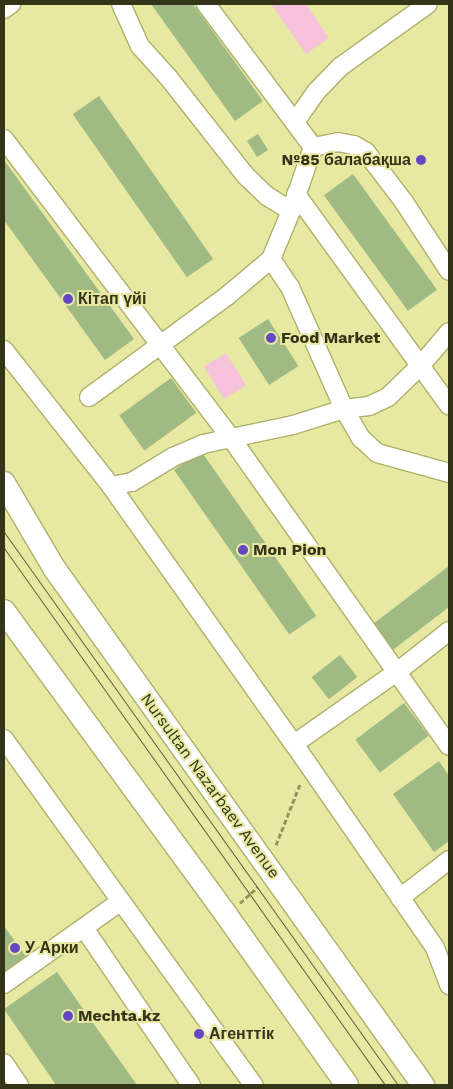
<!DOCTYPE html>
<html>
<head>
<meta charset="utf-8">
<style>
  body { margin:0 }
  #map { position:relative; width:453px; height:1089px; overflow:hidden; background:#e7e8a1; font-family:"Work Sans",sans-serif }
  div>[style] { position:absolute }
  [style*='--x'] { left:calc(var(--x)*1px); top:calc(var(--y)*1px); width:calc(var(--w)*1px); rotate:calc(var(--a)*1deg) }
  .green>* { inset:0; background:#f6c2da; transform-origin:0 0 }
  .building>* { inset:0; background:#a0ba83; transform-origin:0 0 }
  .path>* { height:3px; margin-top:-1.5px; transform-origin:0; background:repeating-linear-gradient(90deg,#949461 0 5px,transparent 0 7.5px) }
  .roads { filter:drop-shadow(1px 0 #afb06b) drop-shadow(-1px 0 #afb06b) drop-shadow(0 1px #afb06b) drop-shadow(0 -1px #afb06b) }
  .minor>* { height:18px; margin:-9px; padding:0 9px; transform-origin:9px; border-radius:9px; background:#fff }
  .major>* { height:22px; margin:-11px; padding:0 11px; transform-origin:11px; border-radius:11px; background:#fff }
  .tram>* { height:1px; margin:-0.5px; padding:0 0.5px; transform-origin:0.5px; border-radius:0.5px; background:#5f6039 }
  .dots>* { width:14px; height:14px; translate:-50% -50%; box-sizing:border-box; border:2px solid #e7e8a1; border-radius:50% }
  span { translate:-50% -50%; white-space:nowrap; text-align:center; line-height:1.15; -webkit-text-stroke:4px #e7e8a1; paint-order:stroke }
  .poi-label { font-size:16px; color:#343418; font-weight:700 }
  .right { translate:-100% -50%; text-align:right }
  .left { translate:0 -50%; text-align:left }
  .street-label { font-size:16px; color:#343418 }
  .frame { position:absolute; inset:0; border:5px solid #343418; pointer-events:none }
</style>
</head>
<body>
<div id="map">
  <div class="green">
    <i style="clip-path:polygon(271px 4px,306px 4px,329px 38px,306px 54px)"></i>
    <i style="left:226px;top:353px;width:38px;height:26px;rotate:58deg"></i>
  </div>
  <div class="building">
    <i style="clip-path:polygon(151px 4px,193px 4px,263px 101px,235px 121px)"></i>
    <i style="left:99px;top:96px;width:199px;height:32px;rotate:55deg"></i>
    <i style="left:258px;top:134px;width:19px;height:13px;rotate:58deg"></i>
    <i style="clip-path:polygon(4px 160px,134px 339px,105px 360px,4px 220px)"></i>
    <i style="left:353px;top:174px;width:143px;height:36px;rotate:54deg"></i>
    <i style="left:268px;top:319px;width:56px;height:35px;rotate:57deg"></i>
    <i style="left:171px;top:378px;width:43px;height:64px;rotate:54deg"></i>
    <i style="left:201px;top:451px;width:201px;height:33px;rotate:55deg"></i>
    <i style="clip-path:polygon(449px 566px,449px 607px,389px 653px,369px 627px)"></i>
    <i style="left:340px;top:655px;width:28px;height:36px;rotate:52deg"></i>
    <i style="left:404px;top:703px;width:41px;height:61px;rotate:53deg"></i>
    <i style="clip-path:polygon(439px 761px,449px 776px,449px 841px,434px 852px,393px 794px)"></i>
    <i style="clip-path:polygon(4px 926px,29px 961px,4px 980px)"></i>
    <i style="clip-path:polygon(57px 972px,137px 1085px,56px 1085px,4px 1009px)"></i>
  </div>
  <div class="path">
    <i style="--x:276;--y:845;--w:66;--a:-68.5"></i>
    <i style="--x:240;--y:903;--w:24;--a:-42"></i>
  </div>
  <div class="roads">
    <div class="minor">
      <i style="--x:121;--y:4;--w:46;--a:65.7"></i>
      <i style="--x:140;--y:46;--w:42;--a:47.9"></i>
      <i style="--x:168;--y:77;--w:126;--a:51.8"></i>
      <i style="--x:246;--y:176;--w:29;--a:44"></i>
      <i style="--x:267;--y:196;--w:28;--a:32"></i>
      <i style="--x:4;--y:9;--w:9;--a:-36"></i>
      <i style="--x:295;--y:122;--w:37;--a:-55"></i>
      <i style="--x:316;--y:92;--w:35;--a:-46"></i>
      <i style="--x:340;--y:67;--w:108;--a:-35.6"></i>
      <i style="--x:4;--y:139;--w:375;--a:52.8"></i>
      <i style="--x:231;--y:438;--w:377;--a:54.7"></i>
      <i style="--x:313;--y:147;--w:25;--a:-11"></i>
      <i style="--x:338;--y:142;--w:16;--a:11"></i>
      <i style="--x:354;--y:145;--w:14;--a:30"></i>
      <i style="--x:366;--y:152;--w:63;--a:52.8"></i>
      <i style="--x:404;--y:202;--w:82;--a:56.9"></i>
      <i style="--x:296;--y:194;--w:261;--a:54.1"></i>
      <i style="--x:271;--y:259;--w:34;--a:56"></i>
      <i style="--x:290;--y:287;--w:133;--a:66.1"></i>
      <i style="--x:344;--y:409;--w:34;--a:60"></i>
      <i style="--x:361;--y:438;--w:22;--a:43"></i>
      <i style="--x:377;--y:453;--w:75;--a:15.5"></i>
      <i style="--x:4;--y:350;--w:173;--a:51.8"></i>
      <i style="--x:111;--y:486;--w:316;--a:54.7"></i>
      <i style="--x:294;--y:744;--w:248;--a:55.3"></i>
      <i style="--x:435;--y:948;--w:40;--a:69"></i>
      <i style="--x:89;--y:397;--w:171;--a:-36.2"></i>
      <i style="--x:227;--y:296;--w:57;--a:-40.1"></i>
      <i style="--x:271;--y:259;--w:52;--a:-67.4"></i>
      <i style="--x:291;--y:211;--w:68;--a:-71"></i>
      <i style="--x:313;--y:147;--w:179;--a:-126.8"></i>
      <i style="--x:111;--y:486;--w:21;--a:-11"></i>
      <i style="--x:132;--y:482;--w:48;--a:-31.4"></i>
      <i style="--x:173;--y:457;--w:33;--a:-23"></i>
      <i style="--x:203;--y:444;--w:92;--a:-11.9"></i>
      <i style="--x:293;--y:425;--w:53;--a:-17.4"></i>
      <i style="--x:344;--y:409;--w:25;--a:-7"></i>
      <i style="--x:369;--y:406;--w:21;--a:-25"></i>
      <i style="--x:388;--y:397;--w:47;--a:-44.1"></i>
      <i style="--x:422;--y:364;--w:42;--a:-49.8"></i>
      <i style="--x:4;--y:739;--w:427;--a:54.2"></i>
      <i style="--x:294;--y:744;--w:126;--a:-35"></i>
      <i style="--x:397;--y:672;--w:66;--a:-38.3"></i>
      <i style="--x:400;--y:898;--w:62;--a:-37.8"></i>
      <i style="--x:84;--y:928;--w:190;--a:55.7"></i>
      <i style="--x:4;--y:984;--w:142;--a:-35.3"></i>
      <i style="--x:4;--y:1063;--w:27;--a:56"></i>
    </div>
    <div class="major">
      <i style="--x:4;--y:483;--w:99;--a:59.5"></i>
      <i style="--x:54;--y:568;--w:635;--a:54.48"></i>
      <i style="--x:4;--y:611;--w:378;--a:53.8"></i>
      <i style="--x:227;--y:916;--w:207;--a:54.6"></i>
    </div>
  </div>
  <div class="tram">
    <i style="--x:4;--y:532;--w:679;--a:54.53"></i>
    <i style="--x:4;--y:548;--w:658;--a:54.64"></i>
  </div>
  <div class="dots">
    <i style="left:421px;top:160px;background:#6448c1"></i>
    <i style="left:68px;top:299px;background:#6448c1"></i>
    <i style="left:271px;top:338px;background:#6448c1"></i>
    <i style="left:243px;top:550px;background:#6448c1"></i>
    <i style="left:15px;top:948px;background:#6448c1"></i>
    <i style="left:68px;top:1016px;background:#6448c1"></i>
    <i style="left:199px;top:1034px;background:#6448c1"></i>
  </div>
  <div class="poi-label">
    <span class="right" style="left:411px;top:160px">№85 балабақша</span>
    <span class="left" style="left:78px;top:299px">Кітап үйі</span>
    <span class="left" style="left:281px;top:338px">Food Market</span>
    <span class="left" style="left:253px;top:550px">Mon Pion</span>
    <span class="left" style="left:25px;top:948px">У Арки</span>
    <span class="left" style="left:78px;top:1016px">Mechta.kz</span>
    <span class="left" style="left:209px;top:1034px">Агенттік</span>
  </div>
  <div class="street-label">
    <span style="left:210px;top:786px;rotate:54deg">Nursultan Nazarbaev Avenue</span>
  </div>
  <div class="frame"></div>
</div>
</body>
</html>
